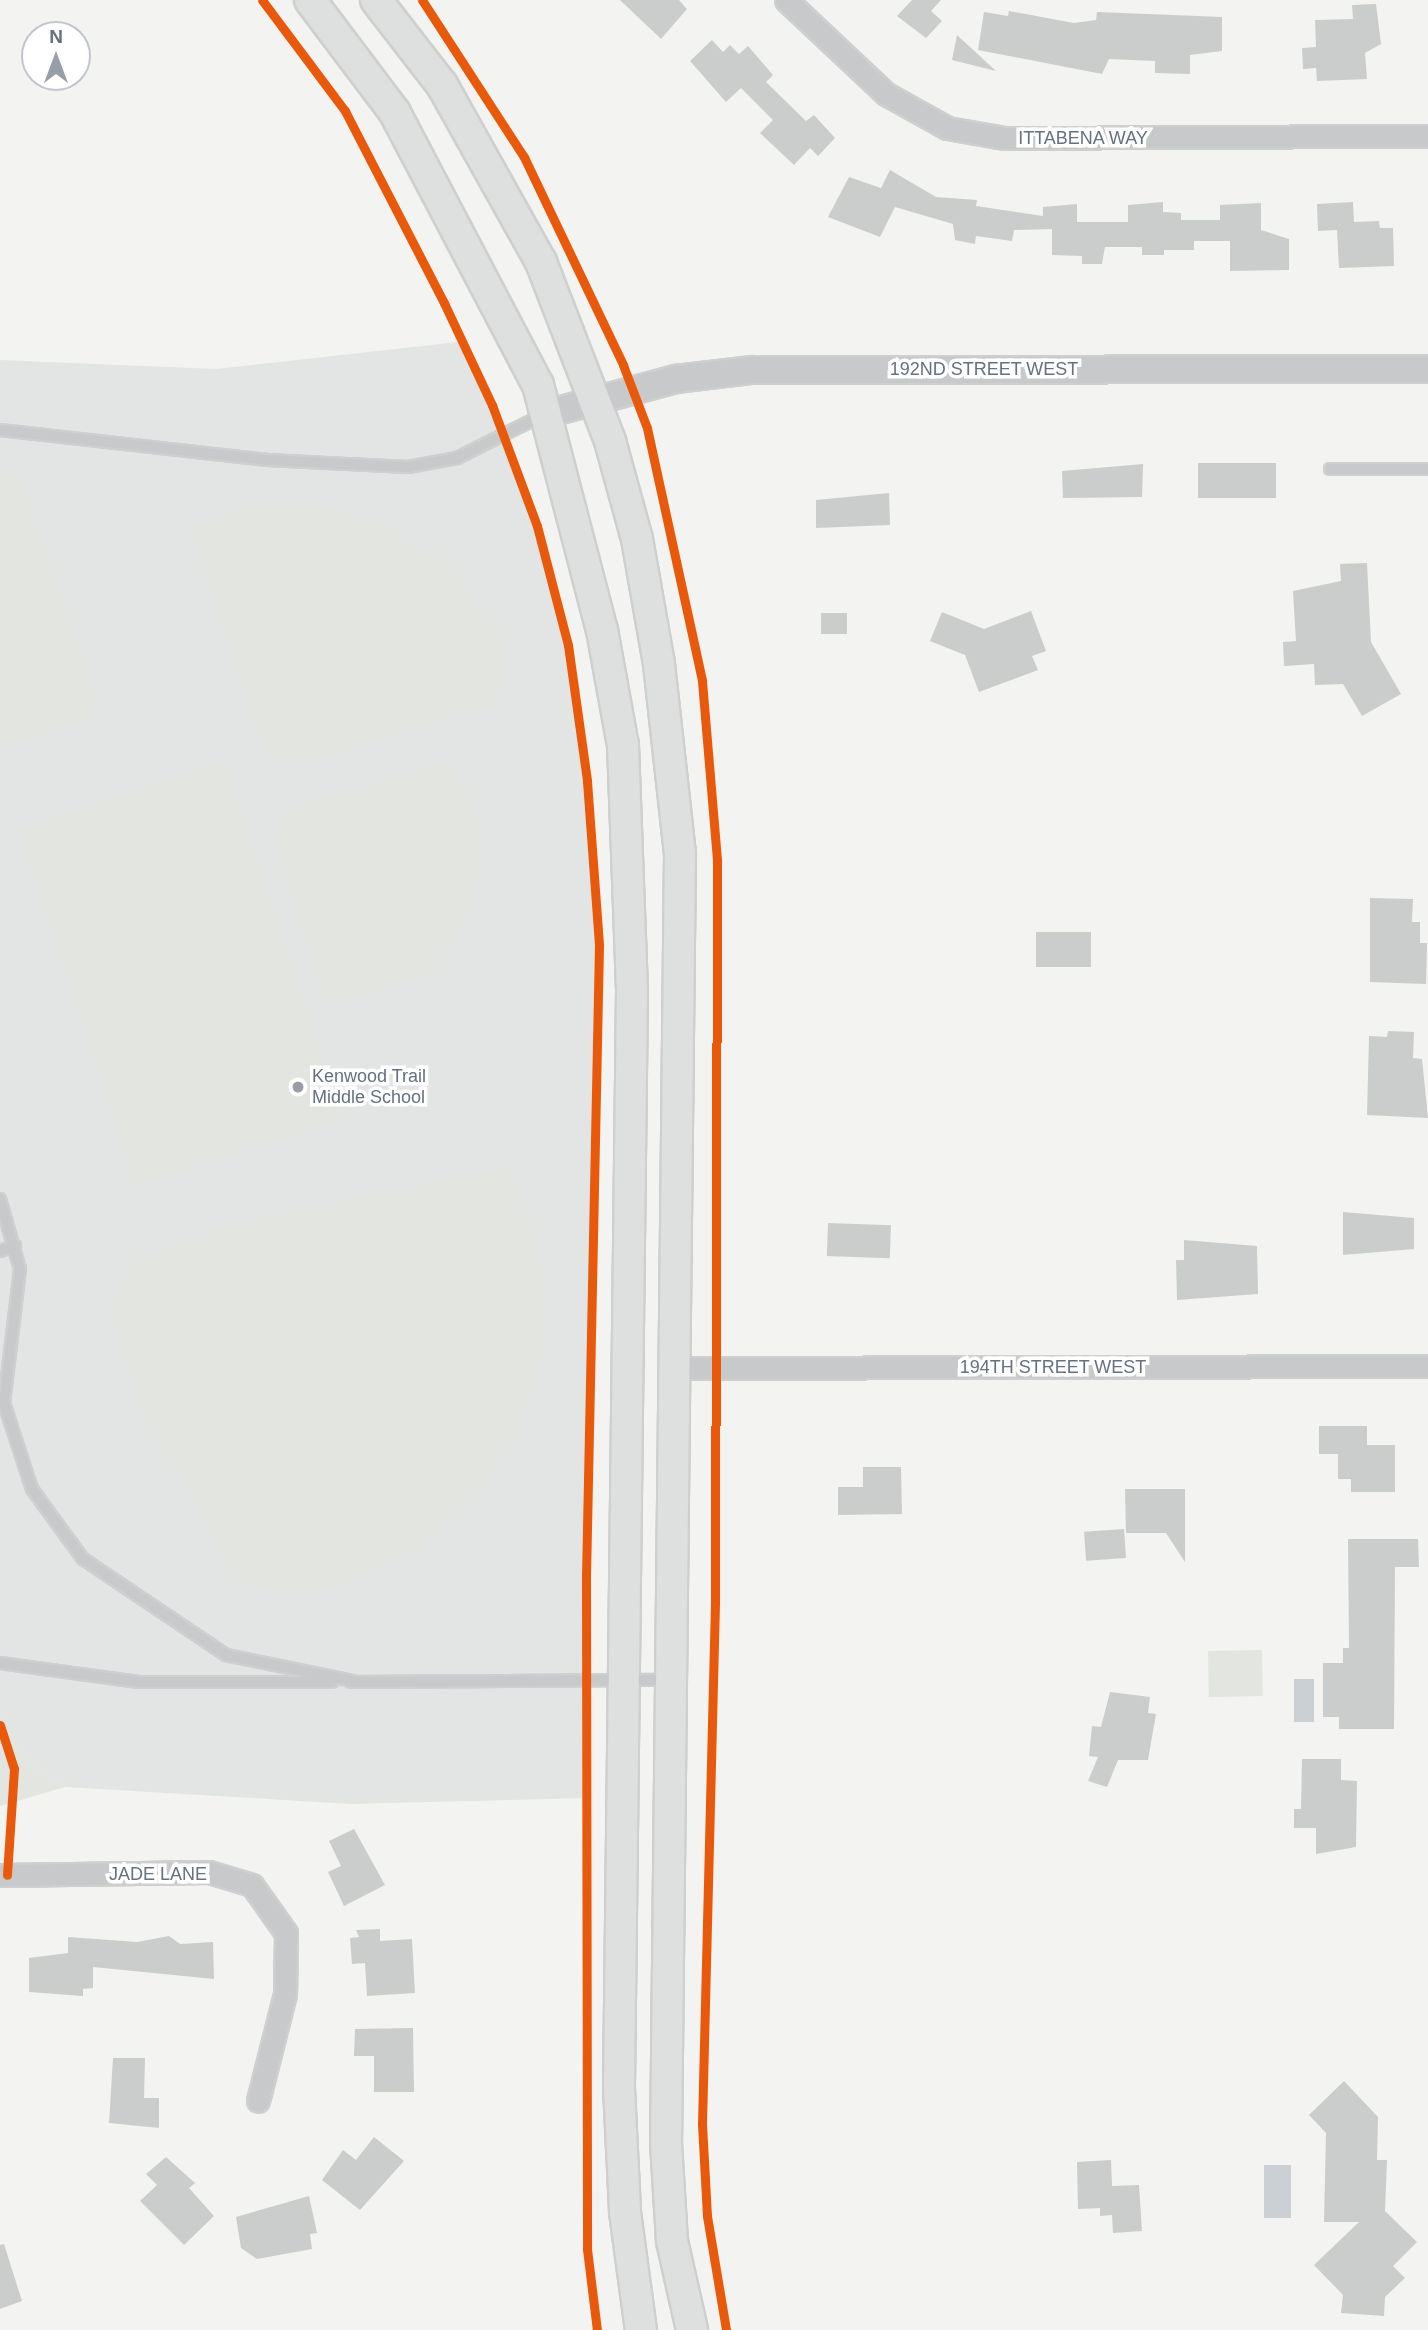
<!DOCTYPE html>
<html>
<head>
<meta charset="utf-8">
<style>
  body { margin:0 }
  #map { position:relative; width:1428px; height:2330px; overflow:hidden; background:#f3f3f1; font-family:Arial,sans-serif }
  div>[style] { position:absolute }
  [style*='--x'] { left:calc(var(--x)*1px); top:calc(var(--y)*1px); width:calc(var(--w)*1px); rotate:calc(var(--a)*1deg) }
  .built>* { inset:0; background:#e3e4e4 }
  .green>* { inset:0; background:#e2e5e0; transform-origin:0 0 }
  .water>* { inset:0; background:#cad0d4; transform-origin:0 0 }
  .building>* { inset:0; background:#cbcccc; transform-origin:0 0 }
  .roads { filter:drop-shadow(2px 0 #cfcfcf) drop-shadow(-2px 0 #cfcfcf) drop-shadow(0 2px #cfcfcf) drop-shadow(0 -2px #cfcfcf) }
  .service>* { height:10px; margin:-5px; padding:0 5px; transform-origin:5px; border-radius:5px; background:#c8c9cb }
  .minor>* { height:21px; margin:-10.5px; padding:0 10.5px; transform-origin:10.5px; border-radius:10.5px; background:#c8c9cb }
  .tertiary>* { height:26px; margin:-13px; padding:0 13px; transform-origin:13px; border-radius:13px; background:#c8c9cb }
  .secondary>* { height:30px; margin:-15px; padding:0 15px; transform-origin:15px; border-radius:15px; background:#dedfdf }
  .cycleway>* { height:9px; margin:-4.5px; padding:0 4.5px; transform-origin:4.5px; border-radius:4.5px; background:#e8590c }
  .dots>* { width:19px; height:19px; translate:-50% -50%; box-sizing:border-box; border:4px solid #fff; border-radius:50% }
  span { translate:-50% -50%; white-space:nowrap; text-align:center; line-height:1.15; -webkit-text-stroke:7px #fff; paint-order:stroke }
  .street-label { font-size:18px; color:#65717f }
  .poi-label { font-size:18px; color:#65717f }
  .left { translate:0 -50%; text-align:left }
  .north { position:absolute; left:21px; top:21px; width:70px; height:70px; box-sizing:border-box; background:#fff; border:2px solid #c1c6cc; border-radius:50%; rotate:0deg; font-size:19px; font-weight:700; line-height:28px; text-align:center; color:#65717f }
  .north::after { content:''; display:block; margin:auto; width:24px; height:32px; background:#979ea7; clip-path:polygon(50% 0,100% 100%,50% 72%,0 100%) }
</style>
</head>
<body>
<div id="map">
  <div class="built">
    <i style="clip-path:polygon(467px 341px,527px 492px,563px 614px,599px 899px,585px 1798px,351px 1804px,65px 1787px,28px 1763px,0 1717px,0 360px,216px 369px)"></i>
  </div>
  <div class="green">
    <i style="clip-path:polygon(6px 469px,17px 473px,100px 706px,94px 716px,0 749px,0 471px)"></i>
    <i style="clip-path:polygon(299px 503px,378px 520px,447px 563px,502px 639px,503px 682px,492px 705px,295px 765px,262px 750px,191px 526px,247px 506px)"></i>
    <i style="left:226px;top:761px;width:376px;height:218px;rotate:72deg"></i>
    <i style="clip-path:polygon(449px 762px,476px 809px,481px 869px,464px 927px,428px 974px,325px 1005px,274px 832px,291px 806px)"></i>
    <i style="clip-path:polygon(506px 1168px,530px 1221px,544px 1286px,542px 1356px,520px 1428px,477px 1494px,419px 1549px,357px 1583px,294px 1592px,240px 1581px,140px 1404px,112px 1312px,136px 1258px,229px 1225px)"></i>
    <i style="left:1262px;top:1650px;width:46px;height:54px;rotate:89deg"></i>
    <i style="clip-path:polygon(0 1717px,28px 1763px,65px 1787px,0 1806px)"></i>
  </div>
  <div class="water">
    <i style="left:1294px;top:1679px;width:20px;height:43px"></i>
    <i style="left:1264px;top:2165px;width:27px;height:53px"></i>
  </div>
  <div class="building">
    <i style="clip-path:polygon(620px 0,679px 0,687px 9px,661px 39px)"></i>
    <i style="clip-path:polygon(912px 0,941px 0,931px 11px,942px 21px,926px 38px,897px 16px)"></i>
    <i style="clip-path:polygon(1376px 4px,1381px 44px,1365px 53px,1367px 79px,1317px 81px,1316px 68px,1303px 69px,1302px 48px,1316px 47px,1315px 20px,1353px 19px,1352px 5px)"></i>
    <i style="clip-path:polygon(1009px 11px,1074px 23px,1096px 20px,1097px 12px,1222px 17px,1222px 51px,1190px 55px,1190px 74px,1155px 73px,1155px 61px,1109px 59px,1102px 74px,978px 50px,984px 12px,1008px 16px)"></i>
    <i style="clip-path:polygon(957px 35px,996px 71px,952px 60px)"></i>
    <i style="clip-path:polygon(712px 40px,723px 52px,730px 45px,739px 54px,748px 46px,773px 75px,766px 82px,806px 121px,814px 115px,835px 138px,818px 156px,810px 148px,794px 165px,760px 133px,773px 120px,741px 88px,726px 102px,690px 61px)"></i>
    <i style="clip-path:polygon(890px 170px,936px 197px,977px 200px,976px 206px,1043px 216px,1043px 207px,1077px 204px,1077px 222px,1128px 222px,1128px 205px,1163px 202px,1163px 212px,1181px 213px,1181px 220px,1220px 220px,1220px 205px,1261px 203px,1261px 230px,1289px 239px,1289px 270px,1230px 271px,1230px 241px,1194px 241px,1194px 250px,1164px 250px,1164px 255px,1142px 255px,1142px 247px,1105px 247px,1102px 264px,1082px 264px,1082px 256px,1052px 255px,1052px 229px,1014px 230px,1012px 241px,976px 236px,975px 244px,955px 240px,953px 224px,895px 207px,880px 237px,828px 217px,849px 177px,881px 188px)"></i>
    <i style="clip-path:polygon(1353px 202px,1354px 222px,1379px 221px,1380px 228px,1393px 228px,1394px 266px,1339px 268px,1337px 230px,1318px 231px,1317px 204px)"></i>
    <i style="left:1198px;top:463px;width:78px;height:35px"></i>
    <i style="clip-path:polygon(1143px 464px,1142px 497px,1063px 498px,1062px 471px)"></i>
    <i style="clip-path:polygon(889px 493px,890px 525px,816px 528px,816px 500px)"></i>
    <i style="clip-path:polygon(1367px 563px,1371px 642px,1401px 694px,1362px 716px,1343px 684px,1315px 685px,1314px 664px,1284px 666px,1283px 642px,1296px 641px,1293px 591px,1341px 581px,1340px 564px)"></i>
    <i style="clip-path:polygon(1031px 611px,1046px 651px,1032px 656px,1038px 670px,979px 692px,965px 655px,930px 641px,942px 612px,984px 629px)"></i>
    <i style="left:821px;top:613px;width:26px;height:21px"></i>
    <i style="clip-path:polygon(1370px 898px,1413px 899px,1412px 922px,1420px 922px,1420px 943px,1427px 943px,1426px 984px,1370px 982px)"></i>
    <i style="left:1036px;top:932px;width:55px;height:35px"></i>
    <i style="clip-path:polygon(1388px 1031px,1414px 1032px,1413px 1058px,1422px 1059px,1428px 1118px,1367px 1115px,1369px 1036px,1387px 1037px)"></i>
    <i style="clip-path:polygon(1343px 1212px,1414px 1218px,1414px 1249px,1343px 1255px)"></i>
    <i style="left:828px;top:1223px;width:63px;height:33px;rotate:2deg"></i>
    <i style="clip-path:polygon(1184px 1240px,1257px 1246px,1258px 1294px,1177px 1300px,1176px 1260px,1184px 1260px)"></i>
    <i style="clip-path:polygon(1319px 1426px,1367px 1426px,1367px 1445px,1395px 1445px,1395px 1492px,1351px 1492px,1351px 1479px,1338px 1479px,1338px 1454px,1319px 1454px)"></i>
    <i style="clip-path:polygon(863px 1467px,901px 1467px,902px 1514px,838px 1515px,838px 1487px,863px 1487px)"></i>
    <i style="clip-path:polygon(1125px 1489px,1185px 1489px,1185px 1562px,1166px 1533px,1126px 1533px)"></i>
    <i style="left:1124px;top:1529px;width:29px;height:40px;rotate:86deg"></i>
    <i style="clip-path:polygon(1348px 1539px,1418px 1539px,1419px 1567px,1395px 1567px,1394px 1729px,1339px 1729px,1339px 1717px,1323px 1717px,1323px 1663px,1343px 1663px,1343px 1648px,1349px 1648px)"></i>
    <i style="clip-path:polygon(1110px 1692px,1150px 1697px,1148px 1713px,1156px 1714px,1148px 1760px,1118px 1760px,1107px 1787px,1088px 1781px,1098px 1757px,1089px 1756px,1092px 1726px,1101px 1727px)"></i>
    <i style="clip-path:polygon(1302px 1759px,1341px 1759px,1341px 1780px,1357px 1781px,1356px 1847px,1316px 1854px,1316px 1828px,1294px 1828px,1294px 1809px,1301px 1809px)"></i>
    <i style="clip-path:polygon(354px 1829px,385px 1885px,344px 1906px,328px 1872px,341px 1866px,329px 1841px)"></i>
    <i style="clip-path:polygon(380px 1929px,380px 1941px,412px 1939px,415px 1993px,367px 1996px,365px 1963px,352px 1964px,350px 1938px,359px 1937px,356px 1930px)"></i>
    <i style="clip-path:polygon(169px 1936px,180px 1944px,213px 1942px,214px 1979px,93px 1967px,93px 1988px,83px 1989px,83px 1996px,29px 1992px,29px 1958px,68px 1953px,68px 1937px,137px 1942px)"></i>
    <i style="clip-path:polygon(413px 2028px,414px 2092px,374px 2092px,374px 2056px,354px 2056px,355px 2029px)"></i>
    <i style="clip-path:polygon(113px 2058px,145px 2058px,144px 2098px,159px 2098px,159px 2128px,109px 2123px)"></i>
    <i style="clip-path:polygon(1344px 2081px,1378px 2117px,1377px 2160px,1387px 2160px,1385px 2211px,1417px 2242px,1393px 2266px,1405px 2278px,1385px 2297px,1384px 2316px,1341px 2313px,1343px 2295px,1314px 2265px,1359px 2222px,1324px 2222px,1326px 2133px,1309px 2115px)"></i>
    <i style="clip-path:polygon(374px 2137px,404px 2161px,360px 2210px,322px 2180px,343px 2150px,356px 2160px)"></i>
    <i style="clip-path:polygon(166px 2157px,195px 2183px,189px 2188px,214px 2216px,184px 2245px,140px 2201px,157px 2185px,146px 2174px)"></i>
    <i style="clip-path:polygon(1111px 2160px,1112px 2186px,1139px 2185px,1142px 2231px,1113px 2233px,1112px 2215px,1100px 2216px,1100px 2208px,1078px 2209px,1077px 2162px)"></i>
    <i style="clip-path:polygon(309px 2196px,317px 2233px,310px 2234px,312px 2249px,257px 2259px,241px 2248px,236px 2217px)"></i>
    <i style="clip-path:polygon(4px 2244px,22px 2301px,0 2309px,0 2245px)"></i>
  </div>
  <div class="roads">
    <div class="service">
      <i style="--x:0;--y:430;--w:269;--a:6.4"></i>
      <i style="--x:267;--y:460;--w:141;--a:2.8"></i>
      <i style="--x:408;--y:467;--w:50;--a:-10.4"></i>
      <i style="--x:457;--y:458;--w:96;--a:-26.6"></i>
      <i style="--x:1330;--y:469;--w:98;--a:0"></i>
      <i style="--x:0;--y:1199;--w:73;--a:74.1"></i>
      <i style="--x:20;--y:1269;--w:135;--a:96.8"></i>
      <i style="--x:4;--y:1403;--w:90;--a:72"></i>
      <i style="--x:32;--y:1489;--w:87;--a:53.9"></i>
      <i style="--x:83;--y:1559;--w:172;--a:33.9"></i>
      <i style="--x:226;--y:1655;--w:134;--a:11.6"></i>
      <i style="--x:0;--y:1251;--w:16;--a:-18"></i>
      <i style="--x:0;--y:1663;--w:140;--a:7.8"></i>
      <i style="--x:139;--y:1682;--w:193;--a:0"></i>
      <i style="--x:351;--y:1682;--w:317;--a:-0.4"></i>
    </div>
    <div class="minor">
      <i style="--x:786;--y:0;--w:137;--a:43.2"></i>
      <i style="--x:886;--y:94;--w:70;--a:29.1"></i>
      <i style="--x:947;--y:128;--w:59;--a:9.8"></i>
      <i style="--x:1005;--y:138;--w:423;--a:-0.3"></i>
      <i style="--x:677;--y:1368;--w:751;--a:-0.15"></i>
      <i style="--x:0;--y:1875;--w:209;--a:-0.8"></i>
      <i style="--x:209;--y:1872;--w:45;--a:16.8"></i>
      <i style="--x:252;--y:1885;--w:59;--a:54.7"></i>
      <i style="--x:286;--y:1933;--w:61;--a:90.9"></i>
      <i style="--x:285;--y:1994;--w:110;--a:104.2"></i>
    </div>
    <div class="tertiary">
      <i style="--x:546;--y:414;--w:135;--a:-15.1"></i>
      <i style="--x:676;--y:379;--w:77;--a:-6.8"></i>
      <i style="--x:752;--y:370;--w:676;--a:-0.08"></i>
    </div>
    <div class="secondary">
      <i style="--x:310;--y:0;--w:141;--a:53"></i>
      <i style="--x:395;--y:113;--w:307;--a:62.3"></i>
      <i style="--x:538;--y:385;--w:253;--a:75.4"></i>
      <i style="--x:602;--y:630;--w:117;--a:79.7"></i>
      <i style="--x:623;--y:745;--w:246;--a:87.9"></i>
      <i style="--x:632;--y:991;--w:1097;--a:90.68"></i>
      <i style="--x:619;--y:2088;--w:124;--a:87.2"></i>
      <i style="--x:625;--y:2212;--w:119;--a:82.3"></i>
      <i style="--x:376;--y:0;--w:108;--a:52.2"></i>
      <i style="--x:442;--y:85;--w:203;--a:60.8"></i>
      <i style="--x:541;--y:262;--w:192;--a:68.9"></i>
      <i style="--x:610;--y:441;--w:102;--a:74.6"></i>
      <i style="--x:637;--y:539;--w:127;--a:80"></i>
      <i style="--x:659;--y:664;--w:190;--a:83.7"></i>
      <i style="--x:680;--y:853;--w:1290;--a:90.62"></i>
      <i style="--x:666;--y:2143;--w:98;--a:86.5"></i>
      <i style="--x:672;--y:2241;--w:91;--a:77.3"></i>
    </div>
  </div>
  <div class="cycleway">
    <i style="--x:262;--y:0;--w:139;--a:53.2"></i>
    <i style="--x:345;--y:111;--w:216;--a:62.7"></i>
    <i style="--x:444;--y:303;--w:113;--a:64.8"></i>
    <i style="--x:492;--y:405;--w:129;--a:69.6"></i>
    <i style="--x:537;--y:526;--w:123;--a:75.4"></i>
    <i style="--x:568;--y:645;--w:137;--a:82"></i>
    <i style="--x:587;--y:781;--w:165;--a:85.8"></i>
    <i style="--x:599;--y:946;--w:629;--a:91.18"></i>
    <i style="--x:586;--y:1575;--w:674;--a:89.91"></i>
    <i style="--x:587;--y:2249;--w:82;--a:83"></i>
    <i style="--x:422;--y:0;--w:187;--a:57"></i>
    <i style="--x:524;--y:157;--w:230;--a:64.5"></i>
    <i style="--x:623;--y:365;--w:67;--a:69.1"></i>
    <i style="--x:647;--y:428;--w:259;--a:77.7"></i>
    <i style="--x:702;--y:681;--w:180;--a:85.2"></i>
    <i style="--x:717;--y:860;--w:743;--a:90.15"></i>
    <i style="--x:715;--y:1603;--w:521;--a:91.43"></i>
    <i style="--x:702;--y:2124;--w:92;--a:86.9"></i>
    <i style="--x:707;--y:2216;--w:116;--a:80.5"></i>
    <i style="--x:0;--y:1725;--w:46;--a:72.3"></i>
    <i style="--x:14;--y:1769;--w:106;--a:93.8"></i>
  </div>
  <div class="dots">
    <i style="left:298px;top:1087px;background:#979ea7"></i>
  </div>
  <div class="street-label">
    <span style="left:1083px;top:138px">ITTABENA WAY</span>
    <span style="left:984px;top:369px">192ND STREET WEST</span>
    <span style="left:1053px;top:1367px">194TH STREET WEST</span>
    <span style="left:158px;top:1874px">JADE LANE</span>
  </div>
  <div class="poi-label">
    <span class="left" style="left:312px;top:1087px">Kenwood Trail<br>Middle School</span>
  </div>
  <div class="north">N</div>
</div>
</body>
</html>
